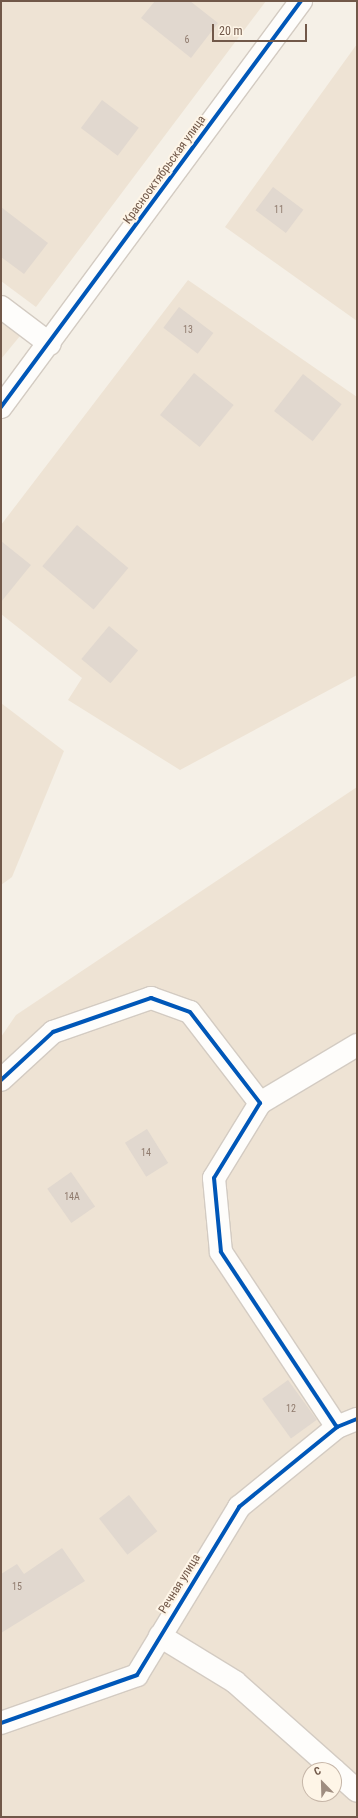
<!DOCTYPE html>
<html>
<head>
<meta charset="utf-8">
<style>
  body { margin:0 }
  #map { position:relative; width:358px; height:1818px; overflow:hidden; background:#f5f0e7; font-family:"Roboto Condensed",sans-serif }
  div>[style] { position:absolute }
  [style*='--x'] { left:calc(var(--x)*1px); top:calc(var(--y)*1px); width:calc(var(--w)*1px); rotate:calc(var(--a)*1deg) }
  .residential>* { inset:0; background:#eee3d4 }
  .building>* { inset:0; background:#e1d8cf; transform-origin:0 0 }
  .roads { filter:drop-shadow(1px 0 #d3cbc2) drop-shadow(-1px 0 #d3cbc2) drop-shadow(0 1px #d3cbc2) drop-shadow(0 -1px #d3cbc2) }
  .minor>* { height:22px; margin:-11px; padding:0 11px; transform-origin:11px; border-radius:11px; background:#fefdfb }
  .cycleway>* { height:4px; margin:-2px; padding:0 2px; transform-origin:2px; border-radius:2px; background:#0057b8 }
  span { translate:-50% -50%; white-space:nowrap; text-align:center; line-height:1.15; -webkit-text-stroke:4px #fef5e7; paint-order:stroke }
  .number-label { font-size:10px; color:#8f7a6d }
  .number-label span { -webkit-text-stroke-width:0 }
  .street-label { font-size:12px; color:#715849 }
  .frame { position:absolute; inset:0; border:2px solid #715849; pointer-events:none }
  .north { position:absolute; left:302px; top:1762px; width:40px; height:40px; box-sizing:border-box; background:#fef5e7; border:1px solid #c6b6a8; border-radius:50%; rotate:337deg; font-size:11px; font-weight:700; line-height:16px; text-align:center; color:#715849 }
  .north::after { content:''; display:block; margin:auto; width:14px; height:18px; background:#9f8d80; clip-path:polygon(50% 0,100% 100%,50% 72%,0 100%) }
  .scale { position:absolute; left:212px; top:24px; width:95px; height:18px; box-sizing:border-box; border:2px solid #715849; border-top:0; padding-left:5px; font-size:12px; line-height:14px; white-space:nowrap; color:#715849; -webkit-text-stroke:3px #fef5e7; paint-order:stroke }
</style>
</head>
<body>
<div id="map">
  <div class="residential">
    <i style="clip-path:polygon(1px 1px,266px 1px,36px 307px,1px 281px)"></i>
    <i style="clip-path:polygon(357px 44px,357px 321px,225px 227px)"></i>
    <i style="clip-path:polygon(188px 280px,357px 397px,357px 675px,180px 770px,68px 700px,82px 678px,1px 614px,1px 525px)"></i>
    <i style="clip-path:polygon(1px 322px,20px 336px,1px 359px)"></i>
    <i style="clip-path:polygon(1px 703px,64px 751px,12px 877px,1px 885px)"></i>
    <i style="clip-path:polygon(evenodd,357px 787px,357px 1817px,1px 1817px,1px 1037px,16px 1015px,357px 787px,310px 1770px,334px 1770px,334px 1794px,310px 1794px,310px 1770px)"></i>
  </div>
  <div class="building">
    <i style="clip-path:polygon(155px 1px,190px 1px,218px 23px,191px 58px,141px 18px)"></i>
    <i style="left:102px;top:100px;width:46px;height:35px;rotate:37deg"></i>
    <i style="left:273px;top:187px;width:38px;height:29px;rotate:37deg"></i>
    <i style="clip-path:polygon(1px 207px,48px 243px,24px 274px,1px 257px)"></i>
    <i style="left:179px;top:307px;width:43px;height:26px;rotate:37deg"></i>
    <i style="left:194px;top:373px;width:51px;height:54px;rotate:39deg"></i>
    <i style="left:303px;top:374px;width:49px;height:47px;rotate:38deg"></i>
    <i style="left:77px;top:525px;width:67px;height:54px;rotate:40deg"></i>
    <i style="clip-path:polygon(1px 541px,31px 565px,1px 602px)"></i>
    <i style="left:109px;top:626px;width:38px;height:43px;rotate:40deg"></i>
    <i style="left:147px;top:1129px;width:40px;height:26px;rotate:58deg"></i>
    <i style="left:71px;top:1172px;width:42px;height:29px;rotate:55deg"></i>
    <i style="left:288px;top:1380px;width:49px;height:32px;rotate:54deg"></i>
    <i style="left:129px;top:1495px;width:46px;height:38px;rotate:52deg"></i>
    <i style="clip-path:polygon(62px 1548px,85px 1581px,1px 1633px,1px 1574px,17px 1564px,24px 1574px)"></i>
  </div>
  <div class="roads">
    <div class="minor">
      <i style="--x:1;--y:307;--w:61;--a:37.1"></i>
      <i style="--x:1;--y:407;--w:505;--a:-53.54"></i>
      <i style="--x:1;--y:1080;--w:71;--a:-42.7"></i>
      <i style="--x:53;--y:1032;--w:104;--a:-19.1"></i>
      <i style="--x:151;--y:998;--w:41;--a:19.7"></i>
      <i style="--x:190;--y:1012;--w:115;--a:52.4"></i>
      <i style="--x:260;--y:1103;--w:88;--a:121.5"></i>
      <i style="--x:214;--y:1178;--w:74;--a:84.6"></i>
      <i style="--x:221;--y:1252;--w:210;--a:56.5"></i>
      <i style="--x:260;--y:1103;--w:113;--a:-30.9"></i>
      <i style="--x:160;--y:1636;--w:88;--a:31.5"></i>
      <i style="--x:235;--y:1682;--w:132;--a:41.6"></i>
      <i style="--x:1;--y:1723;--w:144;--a:-19.4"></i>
      <i style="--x:137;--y:1675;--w:197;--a:-58.7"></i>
      <i style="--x:239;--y:1507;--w:127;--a:-39.2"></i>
      <i style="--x:337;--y:1427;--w:22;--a:-22"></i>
      <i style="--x:334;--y:1770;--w:31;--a:42"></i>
    </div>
  </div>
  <div class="cycleway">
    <i style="--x:1;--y:407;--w:505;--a:-53.54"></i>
    <i style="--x:1;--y:1080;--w:71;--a:-42.7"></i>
    <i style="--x:53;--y:1032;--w:104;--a:-19.1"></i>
    <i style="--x:151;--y:998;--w:41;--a:19.7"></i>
    <i style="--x:190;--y:1012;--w:115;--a:52.4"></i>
    <i style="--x:260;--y:1103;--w:88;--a:121.5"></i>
    <i style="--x:214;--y:1178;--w:74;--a:84.6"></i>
    <i style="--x:221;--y:1252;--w:210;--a:56.5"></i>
    <i style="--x:1;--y:1723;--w:144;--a:-19.4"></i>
    <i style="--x:137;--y:1675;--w:197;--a:-58.7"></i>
    <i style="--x:239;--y:1507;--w:127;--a:-39.2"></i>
    <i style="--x:337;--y:1427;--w:22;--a:-22"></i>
  </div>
  <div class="number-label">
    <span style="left:187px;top:40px">6</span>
    <span style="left:279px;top:210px">11</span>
    <span style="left:188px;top:330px">13</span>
    <span style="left:146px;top:1153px">14</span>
    <span style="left:72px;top:1197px">14А</span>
    <span style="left:291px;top:1409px">12</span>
    <span style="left:17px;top:1587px">15</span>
  </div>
  <div class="street-label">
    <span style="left:165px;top:170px;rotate:-54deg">Краснооктябрьская улица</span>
    <span style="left:180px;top:1584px;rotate:-58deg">Речная улица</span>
  </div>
  <div class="frame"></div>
  <div class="north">С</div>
  <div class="scale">20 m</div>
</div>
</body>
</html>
